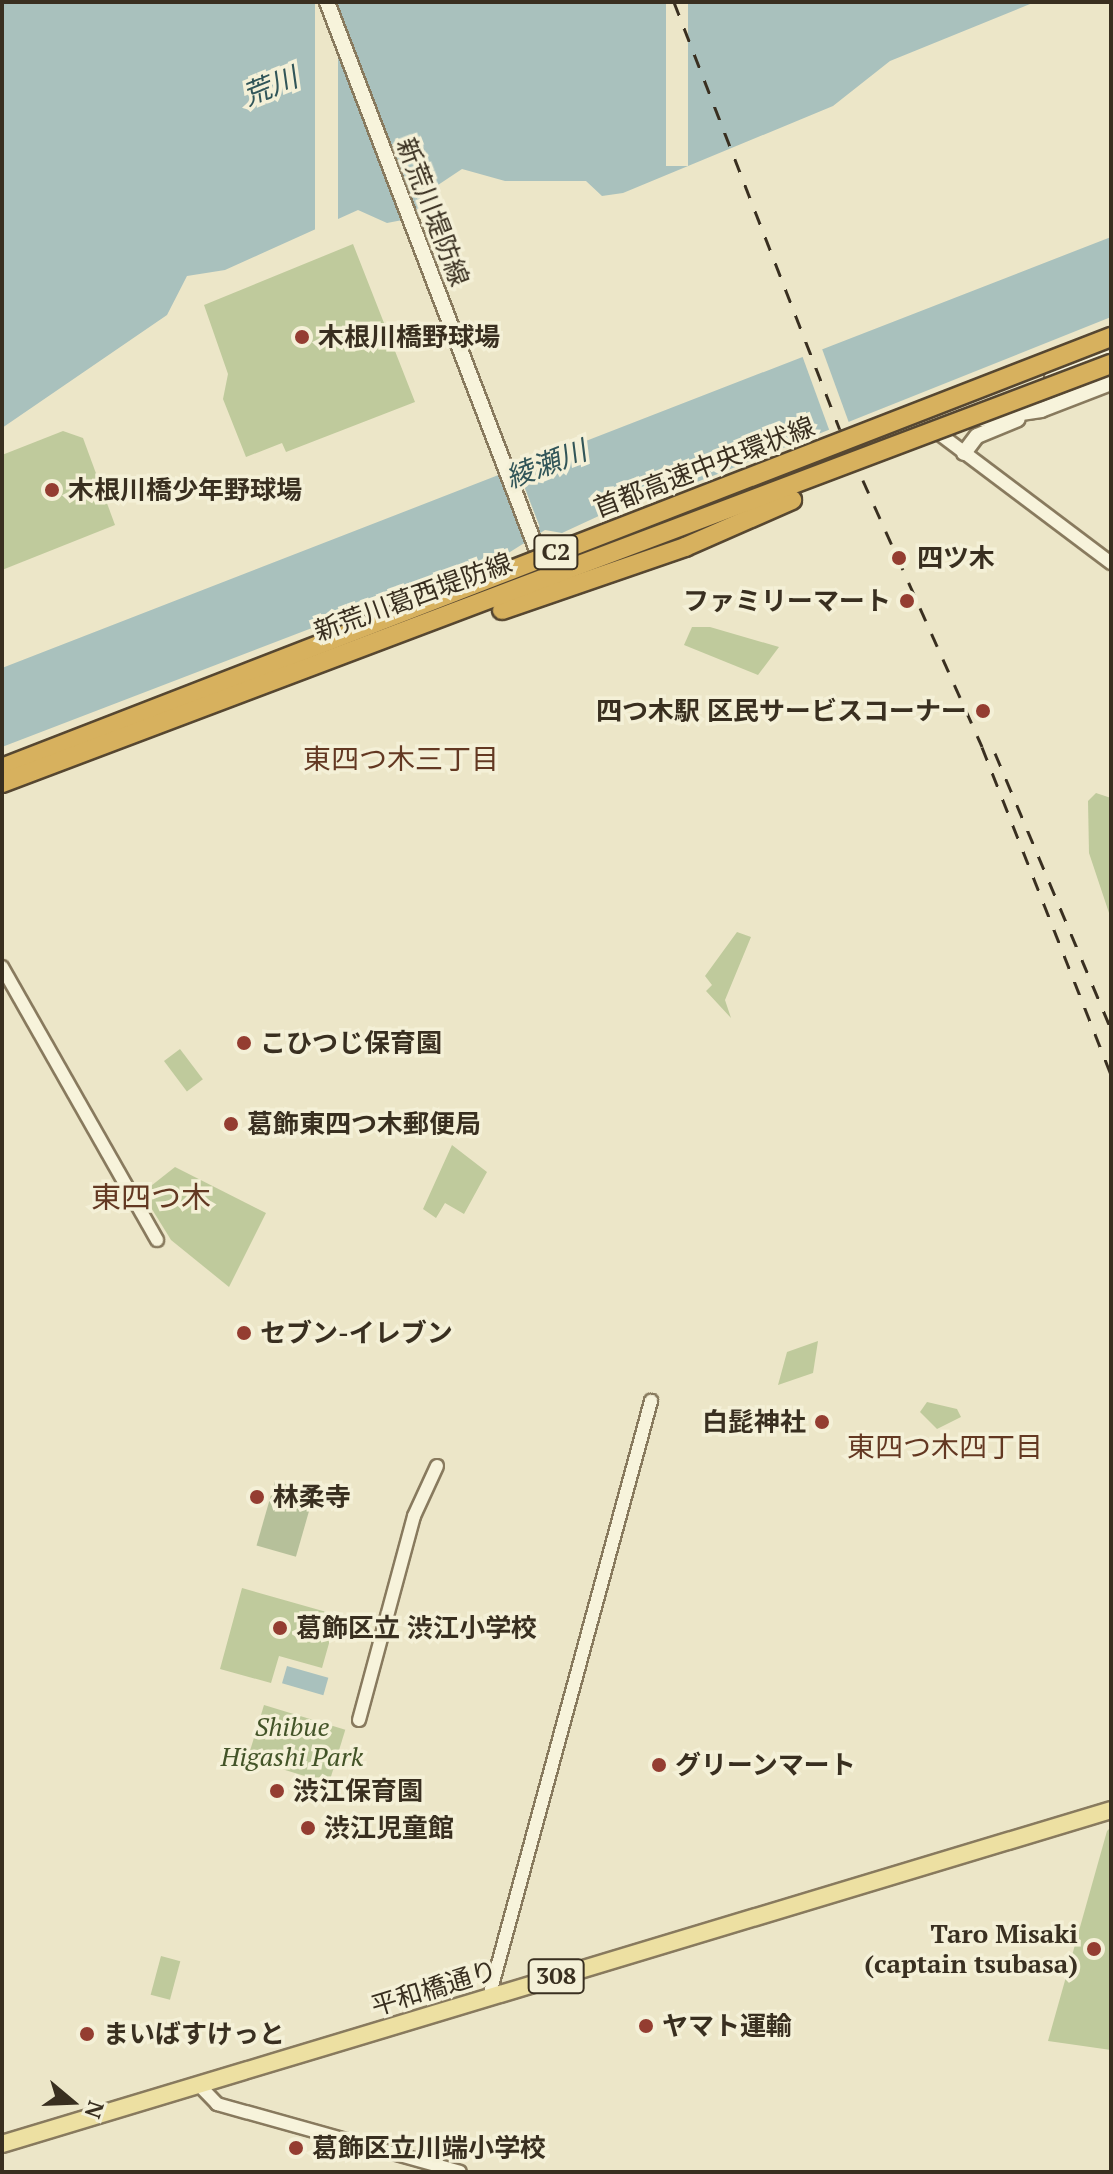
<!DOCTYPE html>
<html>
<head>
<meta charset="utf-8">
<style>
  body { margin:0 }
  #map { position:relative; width:1113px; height:2174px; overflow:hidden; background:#ece6c8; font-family:"PT Serif","Noto Sans JP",serif }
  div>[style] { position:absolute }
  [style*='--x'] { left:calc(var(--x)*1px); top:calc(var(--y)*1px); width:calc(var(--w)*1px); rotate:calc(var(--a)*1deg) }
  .green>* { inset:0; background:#bfca9c; transform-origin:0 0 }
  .cemetery>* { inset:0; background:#b6c09a; transform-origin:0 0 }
  .water>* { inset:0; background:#a9c1bd; transform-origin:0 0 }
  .pier>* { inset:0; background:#ece6c8; transform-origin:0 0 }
  .roads { filter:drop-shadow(2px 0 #887a5e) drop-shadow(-2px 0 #887a5e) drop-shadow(0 2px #887a5e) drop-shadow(0 -2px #887a5e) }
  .tertiary>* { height:12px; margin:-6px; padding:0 6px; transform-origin:6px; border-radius:6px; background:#f7f3db }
  .secondary>* { height:14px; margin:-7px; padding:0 7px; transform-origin:7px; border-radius:7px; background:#f7f3db }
  .primary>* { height:16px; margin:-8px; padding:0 8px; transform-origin:8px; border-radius:8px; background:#ede0a2 }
  .rail>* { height:3px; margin-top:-1.5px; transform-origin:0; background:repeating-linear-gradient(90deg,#392f20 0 14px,transparent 0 28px) }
  .bridges { filter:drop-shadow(2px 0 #564731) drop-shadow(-2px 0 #564731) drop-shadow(0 2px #564731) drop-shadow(0 -2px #564731) }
  .motorway-bridge>* { height:18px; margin:-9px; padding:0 9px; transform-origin:9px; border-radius:9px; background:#d7b15e }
  .dots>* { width:22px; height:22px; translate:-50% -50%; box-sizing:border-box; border:4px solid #f4f0d7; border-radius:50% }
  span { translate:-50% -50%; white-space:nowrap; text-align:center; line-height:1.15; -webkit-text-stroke:7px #f4f0d7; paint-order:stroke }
  .shield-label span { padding:2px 6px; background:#f4f0d7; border:2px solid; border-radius:6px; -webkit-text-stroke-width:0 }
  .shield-label { font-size:24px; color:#392f20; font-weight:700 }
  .street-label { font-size:26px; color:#392f20 }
  .poi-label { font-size:26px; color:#392f20; font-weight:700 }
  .left { translate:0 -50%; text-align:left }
  .right { translate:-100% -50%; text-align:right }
  .park-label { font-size:26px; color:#435428; font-style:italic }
  .water-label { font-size:28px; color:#315558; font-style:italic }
  .neighbourhood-label { font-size:28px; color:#633822 }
  .quarter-label { font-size:30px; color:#633822 }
  .frame { position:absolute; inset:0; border:4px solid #392f20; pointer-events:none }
  .north { position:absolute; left:32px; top:2062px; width:80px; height:80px; -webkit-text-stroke:6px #f4f0d7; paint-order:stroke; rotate:109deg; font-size:22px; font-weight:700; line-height:32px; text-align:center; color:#392f20 }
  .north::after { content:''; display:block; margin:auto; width:28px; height:36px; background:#392f20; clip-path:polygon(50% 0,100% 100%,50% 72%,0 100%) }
</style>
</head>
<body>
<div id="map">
  <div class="green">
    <i style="clip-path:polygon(353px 244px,415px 402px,286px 452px,282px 443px,246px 457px,223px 399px,228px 374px,204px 305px)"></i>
    <i style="clip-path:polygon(63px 431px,83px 438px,115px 525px,2px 570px,2px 455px)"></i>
    <i style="clip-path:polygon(692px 627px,710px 627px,779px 647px,758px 675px,684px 645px)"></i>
    <i style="clip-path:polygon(1096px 793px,1111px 798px,1111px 919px,1089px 853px,1088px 801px)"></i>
    <i style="clip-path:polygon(737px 932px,751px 937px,725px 1000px,731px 1018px,706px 991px,712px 985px,705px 976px)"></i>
    <i style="left:180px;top:1049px;width:38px;height:20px;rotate:53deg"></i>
    <i style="clip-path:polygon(452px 1145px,487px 1172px,464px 1214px,445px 1203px,436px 1218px,423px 1209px)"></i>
    <i style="clip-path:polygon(175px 1167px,266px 1213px,229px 1287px,171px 1240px,142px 1193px)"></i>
    <i style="clip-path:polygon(818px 1341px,813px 1373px,778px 1385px,787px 1352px)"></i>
    <i style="clip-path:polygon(927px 1402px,957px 1409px,961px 1417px,937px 1429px,920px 1412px)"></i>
    <i style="clip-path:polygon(242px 1588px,337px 1615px,322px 1668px,279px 1656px,271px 1683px,220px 1669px)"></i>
    <i style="left:264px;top:1705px;width:85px;height:56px;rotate:17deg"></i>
    <i style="clip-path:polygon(1111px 1827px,1111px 2050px,1048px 2041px,1107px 1831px)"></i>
    <i style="left:161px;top:1956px;width:20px;height:40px;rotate:15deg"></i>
  </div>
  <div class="cemetery">
    <i style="left:275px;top:1481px;width:41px;height:67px;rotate:16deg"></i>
  </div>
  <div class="water">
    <i style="clip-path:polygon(2px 2px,1035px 2px,890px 61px,833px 106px,623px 193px,602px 196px,586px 181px,505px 181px,462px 169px,435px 187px,423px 216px,387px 223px,358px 210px,225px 270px,187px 276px,167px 315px,2px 428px)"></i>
    <i style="clip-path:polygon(1111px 237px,1111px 317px,723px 472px,681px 488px,670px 483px,562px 533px,545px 530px,510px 552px,2px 747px,2px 668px)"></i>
    <i style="left:287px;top:1666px;width:43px;height:18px;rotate:16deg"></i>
  </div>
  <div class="pier">
    <i style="left:315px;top:2px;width:23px;height:239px"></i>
    <i style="left:666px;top:2px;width:22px;height:164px"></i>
    <i style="left:821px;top:346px;width:86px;height:21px;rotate:70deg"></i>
    <i style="left:516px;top:465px;width:66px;height:20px;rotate:69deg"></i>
  </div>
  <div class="roads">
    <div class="tertiary">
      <i style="--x:933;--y:429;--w:223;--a:37"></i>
      <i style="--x:2;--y:967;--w:314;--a:60.4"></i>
      <i style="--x:359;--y:1720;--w:211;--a:-74.9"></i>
      <i style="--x:414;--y:1516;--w:55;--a:-65.3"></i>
      <i style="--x:489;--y:1997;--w:618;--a:-74.79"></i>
      <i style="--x:198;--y:2084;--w:28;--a:46"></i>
      <i style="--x:217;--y:2104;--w:252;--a:15.6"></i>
    </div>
    <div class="secondary">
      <i style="--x:327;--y:2;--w:604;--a:69.04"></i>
      <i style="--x:1052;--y:377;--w:64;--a:-22.1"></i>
      <i style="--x:981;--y:419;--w:61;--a:-8.5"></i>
      <i style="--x:1041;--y:410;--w:75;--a:-21.1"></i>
      <i style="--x:964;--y:453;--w:21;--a:-53"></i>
      <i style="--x:977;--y:436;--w:44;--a:-22.5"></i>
    </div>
    <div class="primary">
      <i style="--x:2;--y:2144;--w:1158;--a:-16.76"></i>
    </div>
  </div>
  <div class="rail">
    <i style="--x:674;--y:2;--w:458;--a:68.8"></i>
    <i style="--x:840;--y:429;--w:348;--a:65.9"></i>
    <i style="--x:982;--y:747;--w:352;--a:68.5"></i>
    <i style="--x:995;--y:753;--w:299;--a:67.2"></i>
  </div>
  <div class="bridges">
    <div class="motorway-bridge">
      <i style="--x:502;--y:610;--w:194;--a:-19"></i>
      <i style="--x:685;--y:547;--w:117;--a:-23.7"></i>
      <i style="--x:2;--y:768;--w:1190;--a:-21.24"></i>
      <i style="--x:2;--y:783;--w:1186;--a:-20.7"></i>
    </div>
  </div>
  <div class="dots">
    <i style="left:302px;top:337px;background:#943d31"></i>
    <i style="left:52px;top:490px;background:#943d31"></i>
    <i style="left:899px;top:558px;background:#943d31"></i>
    <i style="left:907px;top:601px;background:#943d31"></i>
    <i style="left:983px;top:711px;background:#943d31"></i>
    <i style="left:244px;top:1043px;background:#943d31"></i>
    <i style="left:231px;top:1124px;background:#943d31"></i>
    <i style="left:244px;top:1333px;background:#943d31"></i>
    <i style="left:822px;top:1422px;background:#943d31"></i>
    <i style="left:257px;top:1497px;background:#943d31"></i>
    <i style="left:280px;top:1628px;background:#943d31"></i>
    <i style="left:659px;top:1765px;background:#943d31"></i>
    <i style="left:277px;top:1791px;background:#943d31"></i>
    <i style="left:308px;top:1828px;background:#943d31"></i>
    <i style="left:1094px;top:1949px;background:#943d31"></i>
    <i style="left:646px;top:2026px;background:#943d31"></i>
    <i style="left:87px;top:2034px;background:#943d31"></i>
    <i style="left:296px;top:2148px;background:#943d31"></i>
  </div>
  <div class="shield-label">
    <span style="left:556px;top:552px">C2</span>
    <span style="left:556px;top:1976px">308</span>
  </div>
  <div class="street-label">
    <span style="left:433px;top:212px;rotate:69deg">新荒川堤防線</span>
    <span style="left:704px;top:467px;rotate:-21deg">首都高速中央環状線</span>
    <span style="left:413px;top:597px;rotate:-20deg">新荒川葛西堤防線</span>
    <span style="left:434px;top:1988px;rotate:-17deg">平和橋通り</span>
  </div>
  <div class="poi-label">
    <span class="left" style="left:318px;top:337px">木根川橋野球場</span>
    <span class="left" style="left:68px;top:490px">木根川橋少年野球場</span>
    <span class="left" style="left:917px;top:558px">四ツ木</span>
    <span class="right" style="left:891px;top:601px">ファミリーマート</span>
    <span class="right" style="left:967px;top:711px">四つ木駅 区民サービスコーナー</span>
    <span class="left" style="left:260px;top:1043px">こひつじ保育園</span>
    <span class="left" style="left:247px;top:1124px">葛飾東四つ木郵便局</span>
    <span class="left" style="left:260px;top:1333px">セブン-イレブン</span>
    <span class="right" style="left:806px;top:1422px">白髭神社</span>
    <span class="left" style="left:273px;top:1497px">林柔寺</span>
    <span class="left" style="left:296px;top:1628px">葛飾区立 渋江小学校</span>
    <span class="left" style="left:675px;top:1765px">グリーンマート</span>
    <span class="left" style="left:293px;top:1791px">渋江保育園</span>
    <span class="left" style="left:324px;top:1828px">渋江児童館</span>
    <span class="right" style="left:1078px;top:1949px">Taro Misaki<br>(captain tsubasa)</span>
    <span class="left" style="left:662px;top:2026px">ヤマト運輸</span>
    <span class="left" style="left:103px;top:2034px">まいばすけっと</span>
    <span class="left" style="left:312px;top:2148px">葛飾区立川端小学校</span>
  </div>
  <div class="park-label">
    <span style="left:292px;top:1742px">Shibue<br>Higashi Park</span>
  </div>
  <div class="water-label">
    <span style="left:270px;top:86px;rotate:-22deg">荒川</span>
    <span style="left:546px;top:464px;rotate:-21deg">綾瀬川</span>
  </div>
  <div class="neighbourhood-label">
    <span style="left:401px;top:759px">東四つ木三丁目</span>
    <span style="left:945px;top:1447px">東四つ木四丁目</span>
  </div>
  <div class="quarter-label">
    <span style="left:151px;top:1197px">東四つ木</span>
  </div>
  <div class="frame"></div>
  <div class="north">N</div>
</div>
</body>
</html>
